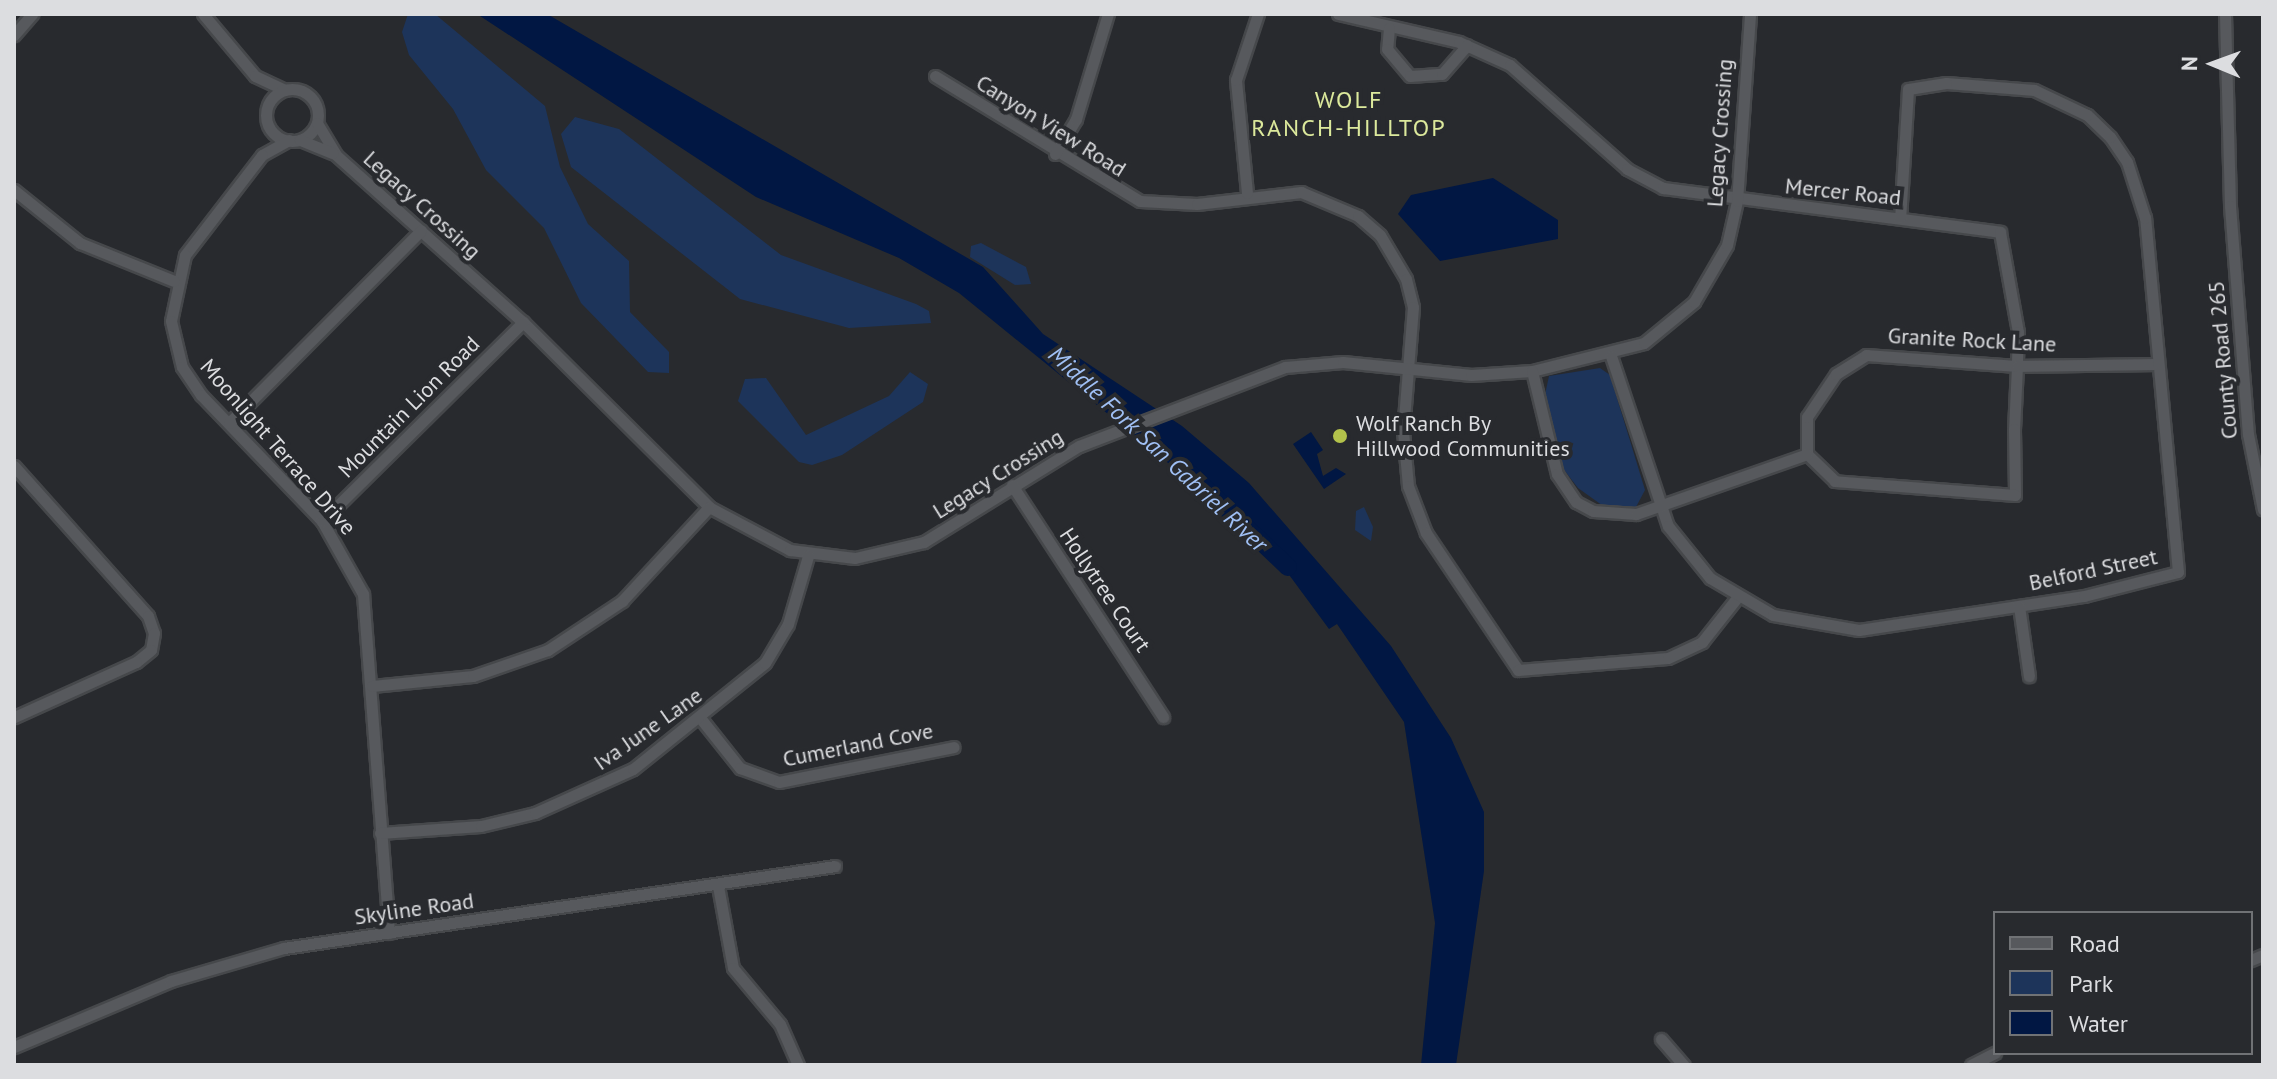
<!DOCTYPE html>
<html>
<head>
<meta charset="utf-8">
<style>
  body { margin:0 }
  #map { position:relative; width:2277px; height:1079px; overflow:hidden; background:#282a2e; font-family:"PT Sans",sans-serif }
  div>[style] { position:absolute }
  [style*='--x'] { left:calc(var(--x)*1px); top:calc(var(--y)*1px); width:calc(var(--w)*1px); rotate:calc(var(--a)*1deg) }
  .green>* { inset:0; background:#1d345a }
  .water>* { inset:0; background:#011743 }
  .river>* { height:18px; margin:-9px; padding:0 9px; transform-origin:9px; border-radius:9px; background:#011743 }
  .roads { filter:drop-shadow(2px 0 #46484b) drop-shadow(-2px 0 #46484b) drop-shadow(0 2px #46484b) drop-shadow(0 -2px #46484b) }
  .minor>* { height:11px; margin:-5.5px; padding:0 5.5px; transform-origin:5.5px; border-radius:5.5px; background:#57595d }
  .minor>.ring { margin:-5.5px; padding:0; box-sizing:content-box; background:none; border:11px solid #57595d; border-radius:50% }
  .dots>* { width:22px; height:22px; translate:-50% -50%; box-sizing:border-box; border:4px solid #282a2e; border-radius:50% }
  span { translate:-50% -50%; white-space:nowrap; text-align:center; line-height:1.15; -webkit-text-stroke:8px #282a2e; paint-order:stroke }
  .street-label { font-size:22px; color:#dcdde0 }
  .poi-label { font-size:22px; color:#dcdde0 }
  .left { translate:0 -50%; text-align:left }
  .neighbourhood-label { font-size:24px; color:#dce99c; letter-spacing:2px }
  .water-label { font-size:24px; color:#a0c0f5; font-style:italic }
  .frame { position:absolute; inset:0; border:16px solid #dcdde0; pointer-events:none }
  .legend { position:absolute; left:1993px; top:911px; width:260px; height:144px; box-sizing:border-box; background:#282a2e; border:2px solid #707275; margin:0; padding:10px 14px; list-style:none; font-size:24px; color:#dcdde0 }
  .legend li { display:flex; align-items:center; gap:16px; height:40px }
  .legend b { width:40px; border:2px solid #707275 }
  .north { position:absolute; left:2173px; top:24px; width:80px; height:80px; -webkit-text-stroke:6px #282a2e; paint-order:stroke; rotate:271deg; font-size:22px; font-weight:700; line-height:32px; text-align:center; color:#dcdde0 }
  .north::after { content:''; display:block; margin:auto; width:28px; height:36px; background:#dcdde0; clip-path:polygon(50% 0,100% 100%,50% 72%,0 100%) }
</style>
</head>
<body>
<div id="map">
  <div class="green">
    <i style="clip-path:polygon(408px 14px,435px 14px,545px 106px,560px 167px,588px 224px,629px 261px,630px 312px,669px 352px,669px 373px,648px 372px,581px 303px,544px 228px,486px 170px,453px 109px,409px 55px,402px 32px)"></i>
    <i style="clip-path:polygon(575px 117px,619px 129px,781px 255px,916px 304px,929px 311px,931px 323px,849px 328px,740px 299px,571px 167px,561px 134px)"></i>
    <i style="clip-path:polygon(981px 243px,1026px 267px,1031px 284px,1015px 285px,970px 257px,971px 246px)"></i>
    <i style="clip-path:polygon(1600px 368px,1610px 375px,1645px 490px,1636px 507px,1606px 508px,1578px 488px,1561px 466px,1543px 404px,1549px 376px)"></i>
    <i style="clip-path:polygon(910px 372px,928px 384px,923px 402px,842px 455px,812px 465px,799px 462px,738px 401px,745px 379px,766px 378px,806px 435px,889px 396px)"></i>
    <i style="clip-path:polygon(1364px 507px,1373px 527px,1371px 541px,1355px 530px,1356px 511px)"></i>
  </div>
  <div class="water">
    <i style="clip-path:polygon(477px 14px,547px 14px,983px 267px,1043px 334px,1182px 426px,1249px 483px,1391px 646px,1451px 738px,1484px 812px,1484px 871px,1456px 1065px,1421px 1065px,1435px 923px,1404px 722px,1337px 624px,1329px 629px,1264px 541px,959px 293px,899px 258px,756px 197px)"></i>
    <i style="clip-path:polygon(1493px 178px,1558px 220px,1558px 239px,1440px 261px,1398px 214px,1411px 195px)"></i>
    <i style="clip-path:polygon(1311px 432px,1323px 450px,1317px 454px,1323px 476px,1336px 468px,1346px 474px,1324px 489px,1293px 444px)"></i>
  </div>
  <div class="river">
    <i style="--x:1185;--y:469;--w:142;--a:43.6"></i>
  </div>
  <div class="roads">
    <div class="minor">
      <i style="--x:203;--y:14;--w:81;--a:50"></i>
      <i style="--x:255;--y:76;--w:33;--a:25"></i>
      <i style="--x:1338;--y:14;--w:124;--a:13"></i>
      <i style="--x:1459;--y:42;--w:56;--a:24.3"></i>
      <i style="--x:1510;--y:65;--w:157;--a:41.6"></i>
      <i style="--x:1627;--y:169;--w:41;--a:27.8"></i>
      <i style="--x:1663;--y:188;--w:340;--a:7.4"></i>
      <i style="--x:2000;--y:232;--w:102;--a:79.8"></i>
      <i style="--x:2018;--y:332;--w:34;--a:92"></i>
      <i style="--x:2017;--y:366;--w:63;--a:92.7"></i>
      <i style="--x:2014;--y:429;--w:66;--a:89.1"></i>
      <i style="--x:2015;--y:495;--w:181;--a:-175.6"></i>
      <i style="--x:1835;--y:481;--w:39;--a:-136"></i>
      <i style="--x:1807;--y:454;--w:37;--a:-90"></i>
      <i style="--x:1807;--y:417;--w:52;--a:-56"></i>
      <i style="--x:1836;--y:374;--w:36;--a:-32"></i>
      <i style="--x:1866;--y:355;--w:151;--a:4.2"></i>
      <i style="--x:2017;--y:366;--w:137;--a:-0.8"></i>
      <i style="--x:2225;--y:14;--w:192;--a:88.5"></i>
      <i style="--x:2230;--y:206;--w:229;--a:85.5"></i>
      <i style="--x:2248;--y:434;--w:77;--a:78.8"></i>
      <i style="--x:1389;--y:28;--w:21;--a:95"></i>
      <i style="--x:1387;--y:49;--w:35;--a:50"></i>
      <i style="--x:1410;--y:76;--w:32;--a:-4"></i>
      <i style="--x:1442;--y:74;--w:38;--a:-49"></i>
      <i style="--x:14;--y:35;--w:28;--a:-49"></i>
      <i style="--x:935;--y:76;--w:240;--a:31.4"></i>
      <i style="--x:1140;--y:201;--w:57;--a:3"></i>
      <i style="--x:1197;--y:204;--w:105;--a:-6.6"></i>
      <i style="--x:1301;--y:192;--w:62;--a:22.8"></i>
      <i style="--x:1358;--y:216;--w:29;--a:41"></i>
      <i style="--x:1380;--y:235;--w:51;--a:59.4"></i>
      <i style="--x:1406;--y:279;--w:29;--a:76"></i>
      <i style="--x:1413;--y:307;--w:124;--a:94.6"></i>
      <i style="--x:1403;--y:431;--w:55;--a:84.8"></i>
      <i style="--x:1408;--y:486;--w:50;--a:69"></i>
      <i style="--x:1426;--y:533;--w:165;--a:56.1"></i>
      <i style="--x:1518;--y:670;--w:150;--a:-4.6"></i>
      <i style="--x:1668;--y:658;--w:38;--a:-25"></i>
      <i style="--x:1702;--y:642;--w:55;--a:-51.7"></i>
      <i class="ring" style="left:266px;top:89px;width:41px;height:41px"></i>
      <i style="--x:317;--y:123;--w:37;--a:59"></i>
      <i style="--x:336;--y:155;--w:251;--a:41.8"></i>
      <i style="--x:523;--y:322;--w:262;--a:44.8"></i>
      <i style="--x:709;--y:507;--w:92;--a:28"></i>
      <i style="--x:790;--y:550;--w:65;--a:7"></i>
      <i style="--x:855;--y:558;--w:71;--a:-13.1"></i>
      <i style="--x:924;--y:542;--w:182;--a:-31.8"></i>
      <i style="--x:1079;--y:446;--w:221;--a:-21"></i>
      <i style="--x:1285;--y:367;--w:58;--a:-4.9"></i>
      <i style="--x:1343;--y:362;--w:129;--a:5.8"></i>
      <i style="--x:1471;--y:375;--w:61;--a:-3.8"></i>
      <i style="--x:1532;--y:371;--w:115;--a:-14"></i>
      <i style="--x:1644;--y:343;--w:65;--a:-39.4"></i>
      <i style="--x:1694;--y:302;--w:66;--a:-59.9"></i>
      <i style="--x:1727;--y:245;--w:45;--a:-77.2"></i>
      <i style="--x:1737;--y:201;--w:187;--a:-86"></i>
      <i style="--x:289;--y:140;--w:31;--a:151"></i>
      <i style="--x:262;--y:155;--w:126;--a:127.6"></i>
      <i style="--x:185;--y:255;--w:67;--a:102"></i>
      <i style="--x:171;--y:321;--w:47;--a:76.6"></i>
      <i style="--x:182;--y:367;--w:34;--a:56"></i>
      <i style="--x:201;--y:395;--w:175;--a:46.2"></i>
      <i style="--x:322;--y:521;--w:84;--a:60.7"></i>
      <i style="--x:363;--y:594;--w:340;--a:85.6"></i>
      <i style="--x:300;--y:140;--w:35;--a:22"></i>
      <i style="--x:1055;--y:154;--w:41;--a:-59"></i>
      <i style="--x:1076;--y:119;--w:110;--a:-73.1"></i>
      <i style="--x:14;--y:190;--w:85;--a:38.8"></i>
      <i style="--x:80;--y:243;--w:101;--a:22"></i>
      <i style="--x:1247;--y:193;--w:114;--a:-95.6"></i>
      <i style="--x:1236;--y:80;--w:70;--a:-71.6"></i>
      <i style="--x:1611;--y:356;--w:179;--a:71.5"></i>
      <i style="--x:1668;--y:526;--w:67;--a:51.1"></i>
      <i style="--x:1710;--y:578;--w:73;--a:30.4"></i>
      <i style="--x:1773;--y:615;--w:87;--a:9.9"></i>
      <i style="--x:1859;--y:630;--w:228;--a:-8.6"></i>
      <i style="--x:2084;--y:596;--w:97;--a:-14.3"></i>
      <i style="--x:2178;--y:572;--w:356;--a:-95.3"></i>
      <i style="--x:2145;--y:218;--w:59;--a:-107.8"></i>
      <i style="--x:2127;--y:162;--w:30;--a:-124"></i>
      <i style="--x:2110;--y:137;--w:32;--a:-136"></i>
      <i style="--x:2087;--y:115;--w:59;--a:-154.7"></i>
      <i style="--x:2034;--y:90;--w:88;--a:-175.5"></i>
      <i style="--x:1946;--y:83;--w:38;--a:171"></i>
      <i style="--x:1908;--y:89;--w:129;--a:93.5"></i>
      <i style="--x:1532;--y:371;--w:106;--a:76.4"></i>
      <i style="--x:1557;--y:474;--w:34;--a:56"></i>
      <i style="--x:1576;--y:502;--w:19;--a:28"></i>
      <i style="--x:1593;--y:511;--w:43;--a:4"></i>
      <i style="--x:1636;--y:514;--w:181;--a:-19.3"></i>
      <i style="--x:229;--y:423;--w:272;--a:-45.1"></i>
      <i style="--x:14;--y:466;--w:201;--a:48.2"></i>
      <i style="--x:148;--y:616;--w:18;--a:71"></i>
      <i style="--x:154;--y:633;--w:17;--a:100"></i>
      <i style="--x:151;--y:650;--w:19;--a:141"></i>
      <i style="--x:136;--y:662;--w:134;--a:155.7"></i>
      <i style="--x:1012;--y:485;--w:277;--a:56.9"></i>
      <i style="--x:322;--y:521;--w:283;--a:-44.7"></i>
      <i style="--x:2019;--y:606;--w:71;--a:81.9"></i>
      <i style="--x:372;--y:686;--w:101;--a:-5.7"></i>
      <i style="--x:473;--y:676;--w:79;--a:-19.1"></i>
      <i style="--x:548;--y:650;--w:89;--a:-33.5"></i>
      <i style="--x:622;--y:601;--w:128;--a:-47.2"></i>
      <i style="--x:701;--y:719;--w:63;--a:51.5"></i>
      <i style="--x:740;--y:768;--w:41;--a:19.7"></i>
      <i style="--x:779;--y:782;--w:178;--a:-11.3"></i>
      <i style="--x:380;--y:833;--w:101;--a:-4"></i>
      <i style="--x:481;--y:826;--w:56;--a:-13.5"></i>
      <i style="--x:535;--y:813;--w:107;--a:-24.2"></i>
      <i style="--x:633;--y:769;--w:169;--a:-38.8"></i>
      <i style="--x:765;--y:663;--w:45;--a:-59.5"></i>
      <i style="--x:788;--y:624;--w:71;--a:-73.6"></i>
      <i style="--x:718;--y:886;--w:83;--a:79.6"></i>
      <i style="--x:733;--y:968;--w:73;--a:50"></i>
      <i style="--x:780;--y:1024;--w:45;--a:66.3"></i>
      <i style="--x:2251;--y:960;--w:13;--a:-23"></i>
      <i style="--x:1661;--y:1039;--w:35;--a:49"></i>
      <i style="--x:14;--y:1047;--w:170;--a:-22.8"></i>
      <i style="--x:171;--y:981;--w:118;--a:-16.3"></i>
      <i style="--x:284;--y:948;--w:557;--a:-8.46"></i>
      <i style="--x:1971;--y:1065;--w:27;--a:-27"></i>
    </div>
  </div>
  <div class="dots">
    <i style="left:1340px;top:436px;background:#b3c24b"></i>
  </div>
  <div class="street-label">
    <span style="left:1051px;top:126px;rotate:32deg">Canyon View Road</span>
    <span style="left:1720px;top:133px;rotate:-86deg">Legacy Crossing</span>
    <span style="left:1843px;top:192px;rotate:6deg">Mercer Road</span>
    <span style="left:422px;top:205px;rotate:42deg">Legacy Crossing</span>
    <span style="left:1972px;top:340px;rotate:3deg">Granite Rock Lane</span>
    <span style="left:2223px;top:360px;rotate:-95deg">County Road 265</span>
    <span style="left:409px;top:407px;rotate:-45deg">Mountain Lion Road</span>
    <span style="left:278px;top:447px;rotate:49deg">Moonlight Terrace Drive</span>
    <span style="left:998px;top:474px;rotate:-32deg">Legacy Crossing</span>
    <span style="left:2093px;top:570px;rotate:-12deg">Belford Street</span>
    <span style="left:1105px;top:590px;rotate:56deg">Hollytree Court</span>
    <span style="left:648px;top:729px;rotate:-35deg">Iva June Lane</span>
    <span style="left:858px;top:745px;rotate:-11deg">Cumerland Cove</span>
    <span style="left:414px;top:909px;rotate:-8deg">Skyline Road</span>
  </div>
  <div class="poi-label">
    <span class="left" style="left:1356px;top:436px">Wolf Ranch By<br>Hillwood Communities</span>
  </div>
  <div class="neighbourhood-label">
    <span style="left:1349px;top:114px">WOLF<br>RANCH-HILLTOP</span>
  </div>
  <div class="water-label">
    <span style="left:1158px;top:449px;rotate:43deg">Middle Fork San Gabriel River</span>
  </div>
  <div class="frame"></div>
  <ul class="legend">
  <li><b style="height:10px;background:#57595d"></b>Road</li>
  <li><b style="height:22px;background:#1d345a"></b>Park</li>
  <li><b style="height:22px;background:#011743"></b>Water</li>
  </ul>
  <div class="north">N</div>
</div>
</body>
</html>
